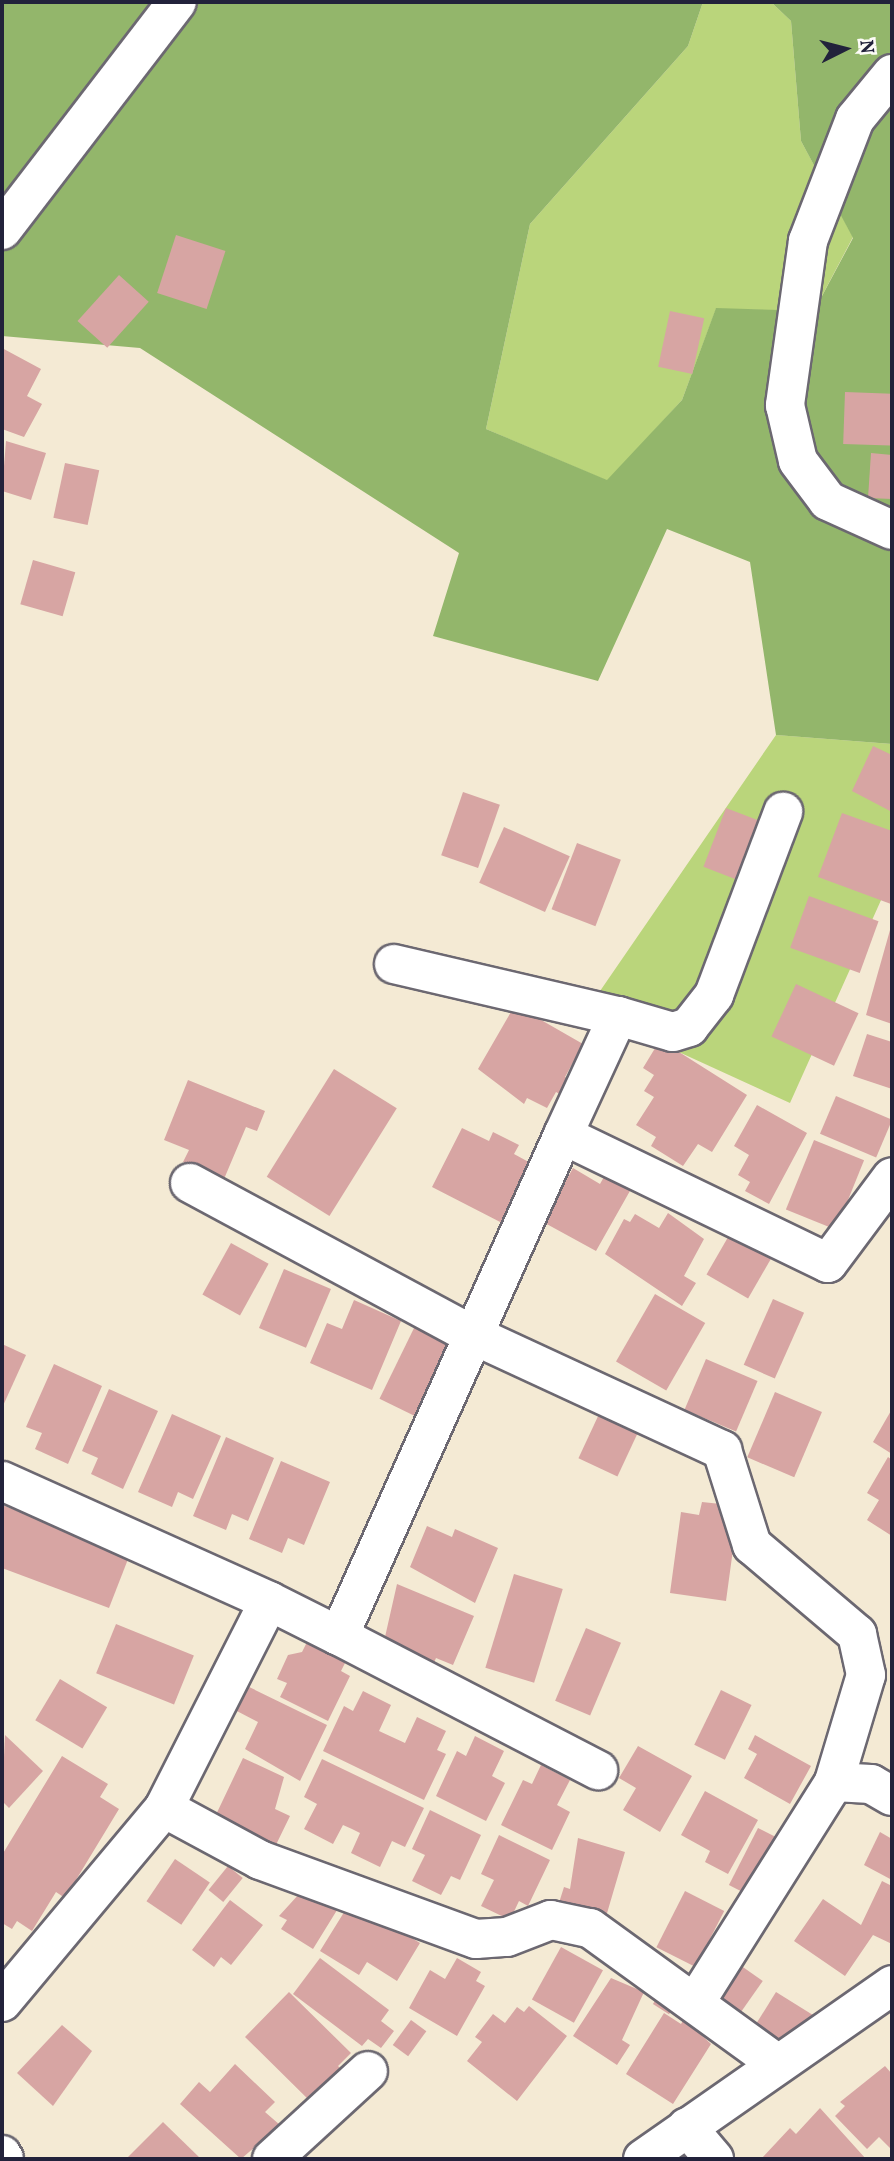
<!DOCTYPE html>
<html>
<head>
<meta charset="utf-8">
<style>
  body { margin:0 }
  #map { position:relative; width:894px; height:2161px; overflow:hidden; background:#f4ead4; font-family:Vollkorn,serif }
  div>[style] { position:absolute }
  [style*='--x'] { left:calc(var(--x)*1px); top:calc(var(--y)*1px); width:calc(var(--w)*1px); rotate:calc(var(--a)*1deg) }
  .green>* { inset:0; background:#bad57b }
  .forest>* { inset:0; background:#93b66b }
  .building>* { inset:0; background:#d7a5a3; transform-origin:0 0 }
  .roads { filter:drop-shadow(2px 0 #6c6871) drop-shadow(-2px 0 #6c6871) drop-shadow(0 2px #6c6871) drop-shadow(0 -2px #6c6871) }
  .minor>* { height:38px; margin:-19px; padding:0 19px; transform-origin:19px; border-radius:19px; background:#fff }
  span { translate:-50% -50%; white-space:nowrap; text-align:center; line-height:1.15; -webkit-text-stroke:7px #fdfcf7; paint-order:stroke }
  .frame { position:absolute; inset:0; border:4px solid #22223b; pointer-events:none }
  .north { position:absolute; left:810px; top:14px; width:70px; height:70px; -webkit-text-stroke:5px #fdfcf7; paint-order:stroke; rotate:84deg; font-size:19px; font-weight:700; line-height:28px; text-align:center; color:#22223b }
  .north::after { content:''; display:block; margin:auto; width:24px; height:32px; background:#22223b; clip-path:polygon(50% 0,100% 100%,50% 72%,0 100%) }
</style>
</head>
<body>
<div id="map">
  <div class="green">
    <i style="clip-path:polygon(703px 2px,771px 2px,791px 21px,801px 141px,853px 237px,814px 311px,716px 309px,682px 400px,608px 481px,486px 429px,530px 224px,688px 46px)"></i>
    <i style="clip-path:polygon(776px 735px,892px 744px,892px 891px,886px 889px,790px 1103px,587px 1010px)"></i>
  </div>
  <div class="forest">
    <i style="clip-path:polygon(2px 2px,703px 2px,688px 46px,530px 224px,486px 429px,607px 480px,682px 400px,716px 308px,814px 311px,853px 238px,801px 141px,791px 21px,771px 2px,892px 2px,892px 744px,776px 735px,750px 562px,667px 529px,598px 681px,433px 636px,459px 553px,140px 348px,2px 336px)"></i>
  </div>
  <div class="building">
    <i style="left:176px;top:235px;width:52px;height:61px;rotate:18deg"></i>
    <i style="left:119px;top:275px;width:40px;height:62px;rotate:42deg"></i>
    <i style="left:670px;top:311px;width:35px;height:57px;rotate:12deg"></i>
    <i style="clip-path:polygon(2px 348px,41px 369px,27px 396px,42px 404px,24px 437px,2px 429px)"></i>
    <i style="left:845px;top:392px;width:47px;height:52px;rotate:2deg"></i>
    <i style="clip-path:polygon(6px 441px,46px 453px,31px 500px,2px 491px)"></i>
    <i style="clip-path:polygon(871px 453px,892px 455px,892px 499px,868px 498px)"></i>
    <i style="left:65px;top:463px;width:35px;height:56px;rotate:12deg"></i>
    <i style="left:33px;top:560px;width:44px;height:46px;rotate:16deg"></i>
    <i style="clip-path:polygon(873px 746px,892px 755px,892px 812px,852px 791px)"></i>
    <i style="left:463px;top:792px;width:39px;height:67px;rotate:19deg"></i>
    <i style="left:726px;top:808px;width:49px;height:63px;rotate:21deg"></i>
    <i style="clip-path:polygon(842px 813px,892px 831px,891px 904px,818px 877px)"></i>
    <i style="left:504px;top:827px;width:72px;height:61px;rotate:24deg"></i>
    <i style="left:577px;top:843px;width:47px;height:71px;rotate:21deg"></i>
    <i style="left:809px;top:896px;width:74px;height:55px;rotate:20deg"></i>
    <i style="clip-path:polygon(892px 923px,892px 1024px,866px 1015px)"></i>
    <i style="left:796px;top:984px;width:69px;height:58px;rotate:25deg"></i>
    <i style="clip-path:polygon(515px 1005px,583px 1044px,565px 1077px,574px 1082px,565px 1097px,556px 1092px,547px 1108px,527px 1098px,524px 1104px,478px 1069px)"></i>
    <i style="clip-path:polygon(867px 1034px,892px 1042px,892px 1089px,853px 1076px)"></i>
    <i style="clip-path:polygon(660px 1040px,747px 1095px,712px 1152px,698px 1144px,683px 1166px,651px 1146px,656px 1137px,636px 1125px,654px 1097px,644px 1091px,654px 1075px,643px 1068px)"></i>
    <i style="left:334px;top:1069px;width:74px;height:127px;rotate:32deg"></i>
    <i style="clip-path:polygon(188px 1080px,265px 1111px,257px 1131px,246px 1127px,224px 1179px,183px 1162px,189px 1150px,164px 1140px)"></i>
    <i style="left:836px;top:1096px;width:61px;height:41px;rotate:23deg"></i>
    <i style="clip-path:polygon(757px 1105px,807px 1133px,769px 1204px,745px 1191px,750px 1182px,738px 1175px,749px 1155px,734px 1146px)"></i>
    <i style="clip-path:polygon(462px 1128px,489px 1141px,493px 1132px,519px 1145px,514px 1154px,536px 1166px,506px 1225px,432px 1187px)"></i>
    <i style="left:814px;top:1140px;width:54px;height:75px;rotate:22deg"></i>
    <i style="clip-path:polygon(573px 1168px,600px 1184px,609px 1168px,635px 1182px,596px 1251px,543px 1222px)"></i>
    <i style="clip-path:polygon(668px 1213px,704px 1239px,684px 1276px,696px 1283px,682px 1306px,605px 1254px,624px 1219px,630px 1222px,635px 1214px,659px 1228px)"></i>
    <i style="left:731px;top:1232px;width:48px;height:49px;rotate:30deg"></i>
    <i style="left:231px;top:1243px;width:43px;height:59px;rotate:29deg"></i>
    <i style="left:284px;top:1269px;width:51px;height:64px;rotate:23deg"></i>
    <i style="left:655px;top:1294px;width:58px;height:78px;rotate:30deg"></i>
    <i style="left:773px;top:1299px;width:34px;height:72px;rotate:24deg"></i>
    <i style="clip-path:polygon(354px 1300px,401px 1321px,372px 1390px,310px 1363px,327px 1323px,342px 1329px)"></i>
    <i style="left:415px;top:1326px;width:41px;height:81px;rotate:26deg"></i>
    <i style="clip-path:polygon(2px 1344px,26px 1355px,2px 1408px)"></i>
    <i style="left:706px;top:1359px;width:56px;height:55px;rotate:23deg"></i>
    <i style="clip-path:polygon(54px 1364px,102px 1386px,68px 1464px,35px 1449px,42px 1433px,26px 1427px)"></i>
    <i style="clip-path:polygon(109px 1389px,158px 1411px,123px 1489px,91px 1474px,98px 1458px,82px 1451px)"></i>
    <i style="left:775px;top:1392px;width:51px;height:71px;rotate:23deg"></i>
    <i style="clip-path:polygon(892px 1409px,892px 1454px,873px 1442px)"></i>
    <i style="left:600px;top:1412px;width:43px;height:51px;rotate:25deg"></i>
    <i style="clip-path:polygon(172px 1414px,221px 1436px,193px 1499px,178px 1492px,172px 1507px,138px 1492px)"></i>
    <i style="clip-path:polygon(226px 1437px,274px 1458px,248px 1521px,232px 1514px,226px 1530px,193px 1516px)"></i>
    <i style="clip-path:polygon(888px 1457px,892px 1460px,892px 1536px,867px 1520px,879px 1500px,867px 1493px)"></i>
    <i style="clip-path:polygon(281px 1461px,330px 1482px,304px 1545px,288px 1538px,282px 1553px,249px 1539px)"></i>
    <i style="clip-path:polygon(702px 1502px,730px 1505px,737px 1520px,726px 1601px,670px 1593px,681px 1512px,699px 1515px)"></i>
    <i style="clip-path:polygon(2px 1505px,130px 1554px,109px 1608px,2px 1568px)"></i>
    <i style="clip-path:polygon(427px 1526px,452px 1537px,455px 1529px,498px 1548px,475px 1603px,410px 1567px)"></i>
    <i style="left:514px;top:1574px;width:51px;height:98px;rotate:17deg"></i>
    <i style="clip-path:polygon(397px 1584px,474px 1616px,453px 1665px,436px 1658px,433px 1665px,385px 1637px)"></i>
    <i style="left:116px;top:1624px;width:84px;height:53px;rotate:22deg"></i>
    <i style="left:586px;top:1628px;width:38px;height:79px;rotate:23deg"></i>
    <i style="clip-path:polygon(308px 1640px,347px 1659px,341px 1671px,350px 1676px,328px 1721px,280px 1697px,287px 1683px,277px 1679px,288px 1655px,302px 1652px)"></i>
    <i style="left:60px;top:1679px;width:55px;height:48px;rotate:31deg"></i>
    <i style="clip-path:polygon(245px 1685px,327px 1725px,300px 1781px,245px 1749px,258px 1722px,233px 1709px)"></i>
    <i style="left:721px;top:1690px;width:34px;height:61px;rotate:26deg"></i>
    <i style="clip-path:polygon(363px 1691px,391px 1705px,379px 1731px,405px 1743px,417px 1717px,446px 1731px,437px 1750px,446px 1754px,424px 1800px,323px 1751px,344px 1706px,353px 1711px)"></i>
    <i style="clip-path:polygon(5px 1735px,43px 1771px,9px 1808px,2px 1801px)"></i>
    <i style="clip-path:polygon(755px 1735px,811px 1766px,790px 1804px,744px 1778px,757px 1754px,748px 1749px)"></i>
    <i style="clip-path:polygon(475px 1736px,504px 1751px,492px 1776px,505px 1783px,486px 1821px,436px 1796px,457px 1751px,466px 1756px)"></i>
    <i style="clip-path:polygon(638px 1746px,692px 1776px,660px 1832px,623px 1810px,636px 1788px,619px 1778px)"></i>
    <i style="clip-path:polygon(62px 1756px,108px 1784px,100px 1797px,119px 1809px,65px 1898px,56px 1892px,32px 1931px,17px 1921px,12px 1929px,2px 1923px,2px 1855px)"></i>
    <i style="clip-path:polygon(243px 1758px,284px 1777px,275px 1809px,290px 1816px,272px 1853px,212px 1823px)"></i>
    <i style="clip-path:polygon(322px 1759px,424px 1808px,405px 1847px,392px 1841px,380px 1867px,351px 1853px,360px 1833px,352px 1829px,343px 1825px,333px 1844px,304px 1829px,317px 1804px,304px 1797px)"></i>
    <i style="clip-path:polygon(541px 1765px,570px 1780px,557px 1805px,570px 1812px,552px 1850px,501px 1825px,523px 1780px,532px 1784px)"></i>
    <i style="clip-path:polygon(705px 1791px,758px 1820px,728px 1874px,705px 1862px,710px 1851px,681px 1835px)"></i>
    <i style="clip-path:polygon(430px 1810px,481px 1835px,460px 1880px,451px 1876px,441px 1895px,412px 1881px,425px 1855px,412px 1849px)"></i>
    <i style="left:758px;top:1828px;width:30px;height:64px;rotate:27deg"></i>
    <i style="clip-path:polygon(880px 1832px,892px 1839px,892px 1880px,864px 1865px)"></i>
    <i style="clip-path:polygon(499px 1835px,550px 1860px,528px 1906px,519px 1901px,510px 1920px,481px 1906px,494px 1880px,481px 1874px)"></i>
    <i style="clip-path:polygon(578px 1838px,625px 1852px,605px 1920px,558px 1906px,564px 1887px,570px 1889px)"></i>
    <i style="left:175px;top:1859px;width:42px;height:51px;rotate:34deg"></i>
    <i style="left:228px;top:1866px;width:19px;height:31px;rotate:39deg"></i>
    <i style="clip-path:polygon(882px 1881px,892px 1886px,892px 1944px,873px 1935px,845px 1976px,794px 1941px,823px 1899px,861px 1925px)"></i>
    <i style="clip-path:polygon(310px 1882px,342px 1902px,313px 1949px,281px 1929px,287px 1920px,279px 1916px)"></i>
    <i style="left:685px;top:1891px;width:44px;height:63px;rotate:27deg"></i>
    <i style="clip-path:polygon(230px 1900px,263px 1925px,231px 1965px,221px 1957px,214px 1967px,192px 1950px)"></i>
    <i style="clip-path:polygon(351px 1901px,420px 1943px,397px 1981px,367px 1962px,359px 1975px,320px 1951px)"></i>
    <i style="left:561px;top:1947px;width:48px;height:60px;rotate:29deg"></i>
    <i style="clip-path:polygon(320px 1958px,389px 2010px,381px 2021px,394px 2031px,381px 2048px,368px 2039px,362px 2046px,293px 1994px)"></i>
    <i style="clip-path:polygon(457px 1958px,481px 1972px,476px 1981px,485px 1986px,457px 2036px,409px 2008px,430px 1970px,445px 1979px)"></i>
    <i style="left:730px;top:1958px;width:40px;height:42px;rotate:35deg"></i>
    <i style="clip-path:polygon(611px 1978px,644px 1992px,622px 2040px,630px 2045px,617px 2065px,573px 2036px)"></i>
    <i style="left:663px;top:1988px;width:19px;height:19px;rotate:32deg"></i>
    <i style="clip-path:polygon(289px 1992px,351px 2053px,338px 2066px,346px 2074px,315px 2106px,245px 2037px)"></i>
    <i style="left:776px;top:1992px;width:44px;height:46px;rotate:32deg"></i>
    <i style="clip-path:polygon(529px 2006px,567px 2036px,517px 2101px,467px 2061px,482px 2042px,475px 2037px,493px 2014px,505px 2023px,517px 2007px,524px 2012px)"></i>
    <i style="clip-path:polygon(664px 2013px,681px 2024px,684px 2019px,711px 2044px,673px 2104px,626px 2074px)"></i>
    <i style="left:411px;top:2020px;width:19px;height:31px;rotate:36deg"></i>
    <i style="clip-path:polygon(62px 2025px,92px 2051px,53px 2106px,17px 2073px)"></i>
    <i style="clip-path:polygon(235px 2064px,275px 2102px,265px 2112px,280px 2125px,241px 2159px,180px 2104px,199px 2082px,210px 2092px)"></i>
    <i style="clip-path:polygon(885px 2066px,892px 2074px,892px 2150px,879px 2137px,867px 2149px,835px 2116px,845px 2106px,840px 2102px)"></i>
    <i style="clip-path:polygon(820px 2108px,866px 2159px,761px 2159px,790px 2128px,796px 2134px)"></i>
    <i style="clip-path:polygon(163px 2122px,201px 2159px,126px 2159px)"></i>
  </div>
  <div class="roads">
    <div class="minor">
      <i style="--x:892;--y:74;--w:58;--a:129.4"></i>
      <i style="--x:855;--y:119;--w:131;--a:111.1"></i>
      <i style="--x:808;--y:241;--w:166;--a:98"></i>
      <i style="--x:785;--y:405;--w:57;--a:76.9"></i>
      <i style="--x:798;--y:461;--w:50;--a:53.1"></i>
      <i style="--x:828;--y:501;--w:70;--a:24.4"></i>
      <i style="--x:2;--y:230;--w:287;--a:-52.5"></i>
      <i style="--x:394;--y:964;--w:230;--a:13.1"></i>
      <i style="--x:563;--y:1135;--w:131;--a:-65.2"></i>
      <i style="--x:618;--y:1016;--w:57;--a:16.2"></i>
      <i style="--x:673;--y:1032;--w:17;--a:-17"></i>
      <i style="--x:689;--y:1027;--w:41;--a:-52"></i>
      <i style="--x:714;--y:995;--w:196;--a:-69.3"></i>
      <i style="--x:190;--y:1183;--w:319;--a:28.3"></i>
      <i style="--x:471;--y:1334;--w:277;--a:24.8"></i>
      <i style="--x:722;--y:1450;--w:100;--a:72.5"></i>
      <i style="--x:752;--y:1545;--w:138;--a:40.3"></i>
      <i style="--x:857;--y:1634;--w:42;--a:77.6"></i>
      <i style="--x:866;--y:1675;--w:112;--a:106.7"></i>
      <i style="--x:2;--y:1481;--w:293;--a:24.2"></i>
      <i style="--x:339;--y:1636;--w:292;--a:27.4"></i>
      <i style="--x:164;--y:1808;--w:109;--a:28.4"></i>
      <i style="--x:260;--y:1860;--w:230;--a:20.1"></i>
      <i style="--x:476;--y:1939;--w:31;--a:-4"></i>
      <i style="--x:507;--y:1937;--w:47;--a:-21.1"></i>
      <i style="--x:551;--y:1920;--w:40;--a:12"></i>
      <i style="--x:590;--y:1928;--w:232;--a:35.9"></i>
      <i style="--x:2;--y:2002;--w:253;--a:-50.1"></i>
      <i style="--x:164;--y:1808;--w:232;--a:-63.1"></i>
      <i style="--x:269;--y:1601;--w:78;--a:26.6"></i>
      <i style="--x:339;--y:1636;--w:549;--a:-65.91"></i>
      <i style="--x:563;--y:1135;--w:294;--a:25.8"></i>
      <i style="--x:828;--y:1263;--w:107;--a:-53.3"></i>
      <i style="--x:695;--y:2003;--w:261;--a:-57.8"></i>
      <i style="--x:834;--y:1782;--w:37;--a:3"></i>
      <i style="--x:871;--y:1784;--w:24;--a:30"></i>
      <i style="--x:687;--y:2127;--w:42;--a:49.8"></i>
      <i style="--x:2;--y:2155;--w:4;--a:63"></i>
      <i style="--x:272;--y:2159;--w:130;--a:-42.5"></i>
      <i style="--x:643;--y:2159;--w:304;--a:-34.9"></i>
    </div>
  </div>
  <div class="frame"></div>
  <div class="north">N</div>
</div>
</body>
</html>
